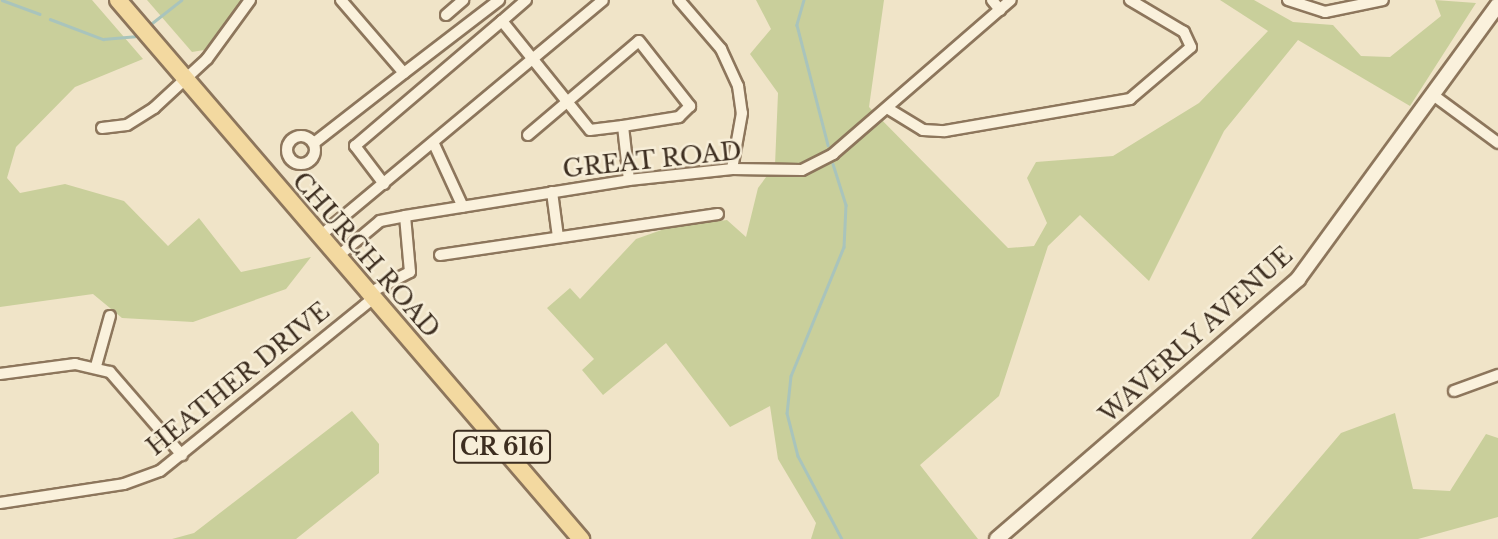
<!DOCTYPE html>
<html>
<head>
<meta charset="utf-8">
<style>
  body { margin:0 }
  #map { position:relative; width:1498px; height:539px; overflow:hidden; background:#f0e4c8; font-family:"Libre Baskerville",serif }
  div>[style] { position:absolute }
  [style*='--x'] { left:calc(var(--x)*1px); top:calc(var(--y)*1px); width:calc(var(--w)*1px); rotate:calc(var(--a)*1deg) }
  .green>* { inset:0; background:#c9cf9b }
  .stream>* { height:2.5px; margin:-1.25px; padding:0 1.25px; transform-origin:1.25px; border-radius:1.25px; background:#a9c4bc }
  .roads { filter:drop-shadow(2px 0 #8d765c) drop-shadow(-2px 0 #8d765c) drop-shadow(0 2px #8d765c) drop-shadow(0 -2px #8d765c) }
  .street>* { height:10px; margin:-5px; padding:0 5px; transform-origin:5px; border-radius:5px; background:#faf1dc }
  .street>.ring { margin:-5px; padding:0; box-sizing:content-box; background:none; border:10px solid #faf1dc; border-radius:50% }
  .secondary>* { height:14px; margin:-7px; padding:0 7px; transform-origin:7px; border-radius:7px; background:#faf1dc }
  .primary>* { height:16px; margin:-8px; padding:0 8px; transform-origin:8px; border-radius:8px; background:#f3d9a0 }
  span { translate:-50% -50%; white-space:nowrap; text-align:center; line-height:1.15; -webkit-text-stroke:5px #f7eed8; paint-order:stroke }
  .shield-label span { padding:2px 5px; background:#f7eed8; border:2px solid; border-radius:5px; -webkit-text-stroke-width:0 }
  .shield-label { font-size:23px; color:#3d2e20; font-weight:700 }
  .street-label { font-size:24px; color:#3d2e20 }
</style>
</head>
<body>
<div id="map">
  <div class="green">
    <i style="clip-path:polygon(0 0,92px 0,143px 59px,75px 87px,16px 147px,7px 178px,20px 193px,65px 184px,124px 201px,168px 246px,199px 218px,241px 272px,311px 257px,286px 289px,193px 322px,122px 318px,93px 294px,0 307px)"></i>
    <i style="clip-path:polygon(147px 0,242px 0,204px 50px,192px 52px)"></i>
    <i style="clip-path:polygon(756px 0,884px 0,869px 107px,1008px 248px,1034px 246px,1047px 223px,1027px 178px,1036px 162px,1113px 156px,1199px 103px,1268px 31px,1220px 0,1254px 0,1293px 22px,1333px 25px,1361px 56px,1390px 57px,1441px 16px,1435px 0,1476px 3px,1410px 106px,1298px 40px,1224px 131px,1149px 281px,1080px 215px,1048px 246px,999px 396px,920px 465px,978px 539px,811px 539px,816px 523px,778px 459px,770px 406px,730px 427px,666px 343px,603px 395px,582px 370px,594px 359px,547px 308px,570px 288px,580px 299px,636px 239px,670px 227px,727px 220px,746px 237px,758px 188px,775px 165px,778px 93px,750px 54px,771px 29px)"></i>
    <i style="clip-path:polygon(352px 411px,379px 444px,379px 473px,296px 539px,172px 539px,194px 533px)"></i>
    <i style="clip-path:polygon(1395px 413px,1413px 489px,1450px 491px,1486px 434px,1498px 438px,1498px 517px,1418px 539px,1251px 539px,1341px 433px)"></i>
  </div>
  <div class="stream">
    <i style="--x:2;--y:0;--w:40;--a:20.2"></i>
    <i style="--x:804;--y:0;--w:26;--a:106"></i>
    <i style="--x:797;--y:25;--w:124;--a:75.5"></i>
    <i style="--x:50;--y:19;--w:57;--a:20.7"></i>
    <i style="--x:103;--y:39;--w:32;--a:-5"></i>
    <i style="--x:152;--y:23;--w:37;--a:-38"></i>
    <i style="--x:833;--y:164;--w:43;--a:72.4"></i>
    <i style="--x:846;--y:205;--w:42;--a:92.7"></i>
    <i style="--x:844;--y:247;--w:139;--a:112.3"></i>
    <i style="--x:791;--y:376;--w:37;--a:96"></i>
    <i style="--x:787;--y:413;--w:44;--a:75.7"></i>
    <i style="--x:798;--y:456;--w:94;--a:62.1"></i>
  </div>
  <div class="roads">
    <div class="street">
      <i style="--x:341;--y:0;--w:96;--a:49.2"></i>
      <i style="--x:404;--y:73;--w:120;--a:-37.5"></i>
      <i style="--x:526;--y:0;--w:32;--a:139"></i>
      <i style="--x:502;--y:21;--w:140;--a:51.1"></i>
      <i style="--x:590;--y:130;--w:33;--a:-7"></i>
      <i style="--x:623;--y:126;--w:54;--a:83.7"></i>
      <i style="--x:679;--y:0;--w:65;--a:49.4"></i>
      <i style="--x:721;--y:49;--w:41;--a:65.3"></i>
      <i style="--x:738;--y:86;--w:27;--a:82"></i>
      <i style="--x:742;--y:113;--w:57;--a:100.1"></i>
      <i style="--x:992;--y:0;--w:13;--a:51"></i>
      <i style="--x:1288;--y:0;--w:39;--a:18"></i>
      <i style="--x:1325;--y:12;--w:59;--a:-11.7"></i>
      <i style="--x:446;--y:15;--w:23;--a:-41"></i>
      <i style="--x:1433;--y:95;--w:81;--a:36.4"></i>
      <i style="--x:887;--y:108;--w:42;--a:31.4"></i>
      <i style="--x:923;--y:130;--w:22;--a:3"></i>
      <i style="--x:945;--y:131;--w:188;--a:-9.8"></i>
      <i style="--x:1130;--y:99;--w:80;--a:-40.4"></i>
      <i style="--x:1191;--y:47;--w:17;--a:-115"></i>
      <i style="--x:1184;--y:32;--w:63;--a:-149.3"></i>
      <i style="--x:102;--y:128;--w:25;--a:-7"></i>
      <i style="--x:127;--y:125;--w:32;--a:-32"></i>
      <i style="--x:154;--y:108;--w:72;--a:-42.8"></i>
      <i style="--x:207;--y:59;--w:73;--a:-53.9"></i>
      <i style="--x:528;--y:135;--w:145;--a:-40.3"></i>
      <i style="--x:639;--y:41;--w:83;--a:51.9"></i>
      <i style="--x:690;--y:106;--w:16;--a:135"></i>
      <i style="--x:679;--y:117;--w:57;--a:170.9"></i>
      <i class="ring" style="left:287px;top:136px;width:18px;height:18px"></i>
      <i style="--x:314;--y:143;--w:114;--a:-37.9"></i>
      <i style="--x:434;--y:144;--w:69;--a:65.3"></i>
      <i style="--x:384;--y:184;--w:48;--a:-127.3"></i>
      <i style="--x:355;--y:146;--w:193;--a:-40.4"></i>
      <i style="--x:552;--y:192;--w:45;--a:82.4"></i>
      <i style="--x:320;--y:236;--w:368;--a:-39.8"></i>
      <i style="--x:440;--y:255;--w:281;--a:-8.4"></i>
      <i style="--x:337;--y:257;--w:56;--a:-39.9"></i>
      <i style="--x:380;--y:221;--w:25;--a:-11"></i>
      <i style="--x:405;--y:216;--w:227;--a:-9.1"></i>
      <i style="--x:629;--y:180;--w:104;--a:-6.1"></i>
      <i style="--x:732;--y:169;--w:70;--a:0.8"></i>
      <i style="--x:802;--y:170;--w:35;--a:-27"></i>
      <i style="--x:833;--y:154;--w:235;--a:-40.9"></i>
      <i style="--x:369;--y:293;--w:46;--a:-27.1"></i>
      <i style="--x:410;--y:272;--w:56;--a:-95.1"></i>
      <i style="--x:96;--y:366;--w:52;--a:-74.4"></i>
      <i style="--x:0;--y:374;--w:76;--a:-7.6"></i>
      <i style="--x:75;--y:364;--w:36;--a:13"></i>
      <i style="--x:110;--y:372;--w:110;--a:49.1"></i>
      <i style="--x:1454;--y:391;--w:47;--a:-20"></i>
      <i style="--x:0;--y:503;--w:125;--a:-8.7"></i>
      <i style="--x:124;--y:484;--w:38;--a:-20"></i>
      <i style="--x:160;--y:471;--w:275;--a:-39"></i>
    </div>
    <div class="secondary">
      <i style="--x:997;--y:539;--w:398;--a:-40.8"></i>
      <i style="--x:1298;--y:279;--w:339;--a:-53.9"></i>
    </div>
    <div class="primary">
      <i style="--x:118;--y:0;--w:711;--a:49.34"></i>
    </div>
  </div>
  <div class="shield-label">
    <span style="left:502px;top:447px">CR 616</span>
  </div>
  <div class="street-label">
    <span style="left:652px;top:160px;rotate:-6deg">GREAT ROAD</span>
    <span style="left:366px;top:255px;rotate:49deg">CHURCH ROAD</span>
    <span style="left:1196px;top:335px;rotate:-42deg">WAVERLY AVENUE</span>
    <span style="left:238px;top:379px;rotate:-39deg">HEATHER DRIVE</span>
  </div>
</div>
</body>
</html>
